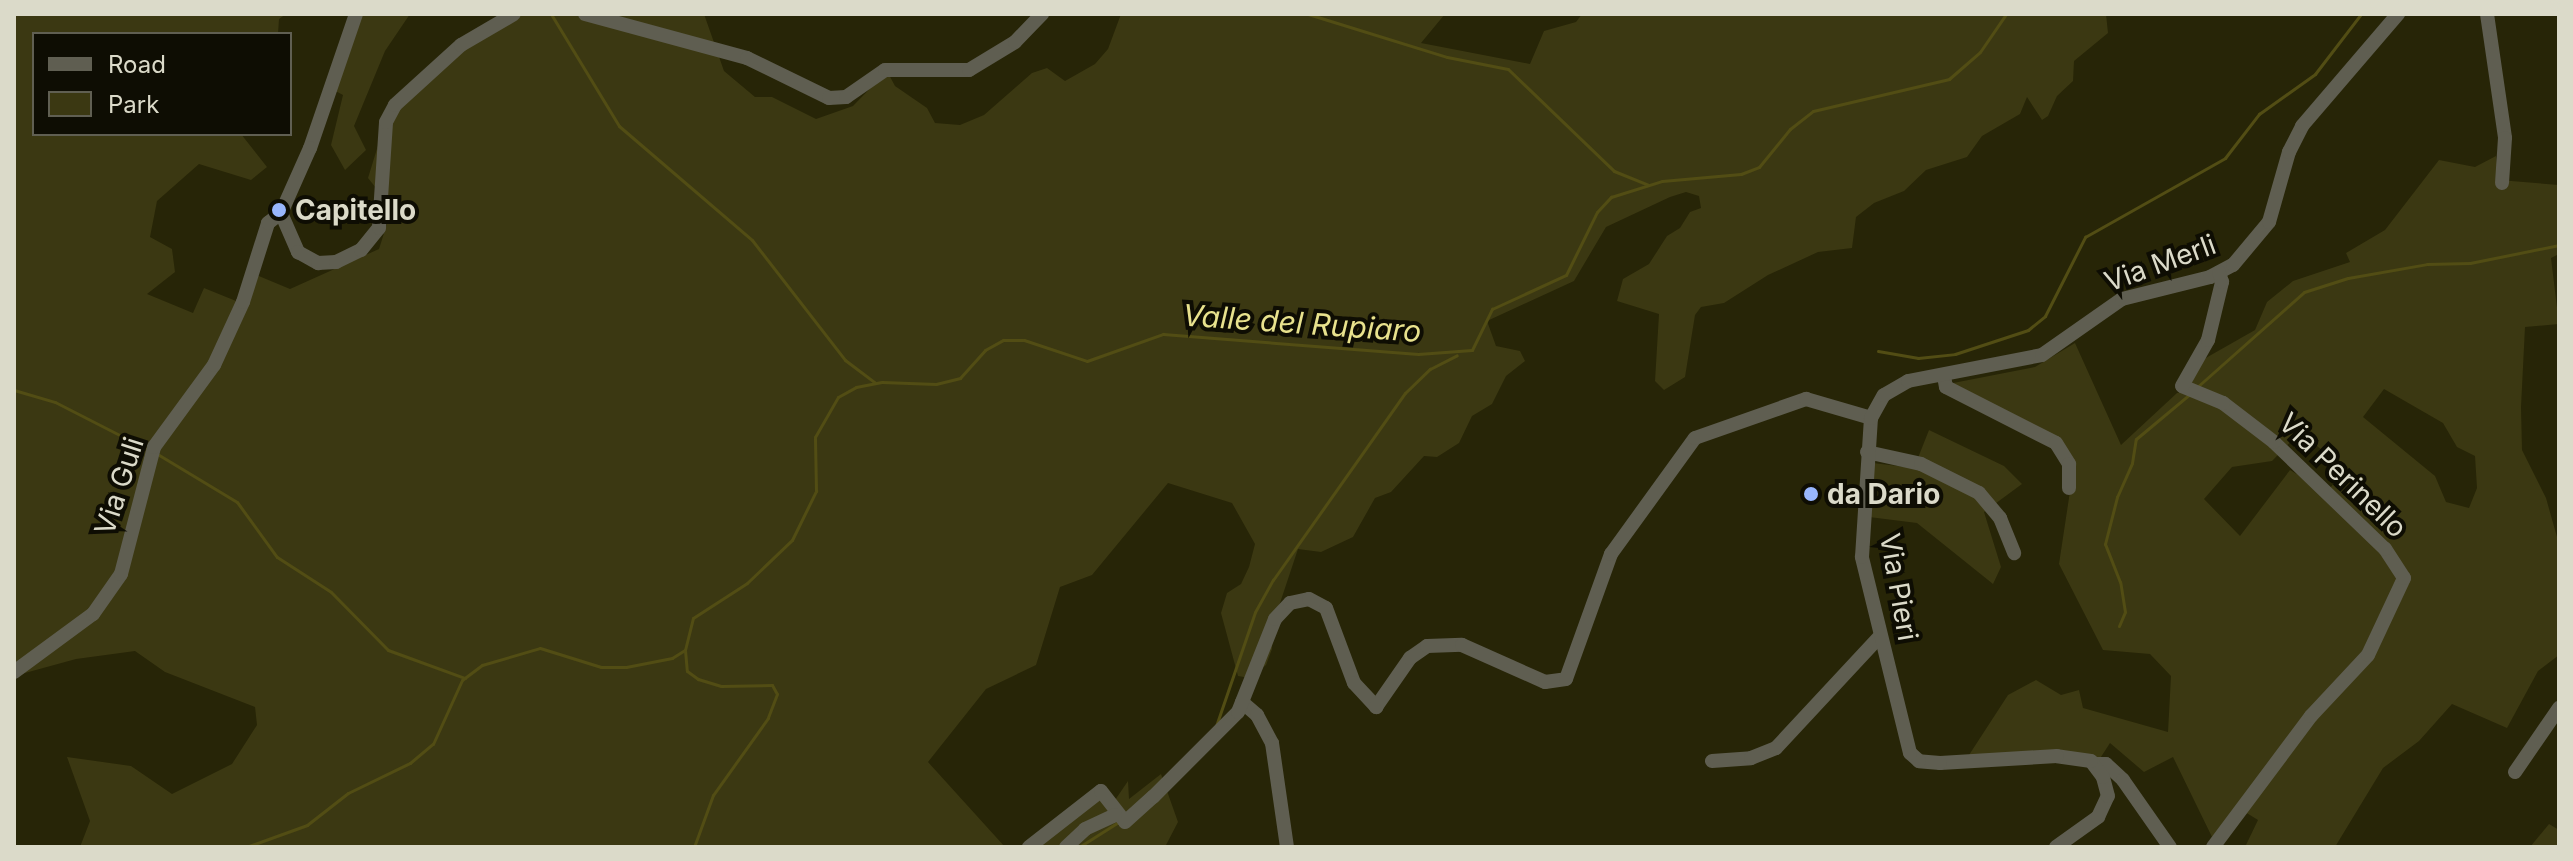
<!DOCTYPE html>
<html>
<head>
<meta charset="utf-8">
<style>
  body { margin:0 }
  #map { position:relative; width:2573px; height:861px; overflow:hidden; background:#272507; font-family:Inter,sans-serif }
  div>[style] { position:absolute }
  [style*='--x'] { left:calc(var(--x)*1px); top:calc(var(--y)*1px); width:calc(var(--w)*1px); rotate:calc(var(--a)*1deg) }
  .green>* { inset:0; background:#3b3812 }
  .stream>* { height:3px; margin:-1.5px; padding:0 1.5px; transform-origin:1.5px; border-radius:1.5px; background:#524d14 }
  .minor>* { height:14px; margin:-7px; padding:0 7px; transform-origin:7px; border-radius:7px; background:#5f5e51 }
  .dots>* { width:22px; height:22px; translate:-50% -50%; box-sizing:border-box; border:4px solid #0e0d03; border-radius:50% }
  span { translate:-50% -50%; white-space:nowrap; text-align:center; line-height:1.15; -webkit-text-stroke:8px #0e0d03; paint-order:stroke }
  .poi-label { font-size:28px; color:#dbdac9; font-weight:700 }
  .left { translate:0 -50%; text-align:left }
  .street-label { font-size:28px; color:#dbdac9 }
  .water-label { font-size:30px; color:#e8e28d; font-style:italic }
  .frame { position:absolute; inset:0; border:16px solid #dbdac9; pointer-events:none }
  .legend { position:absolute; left:32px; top:32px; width:260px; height:104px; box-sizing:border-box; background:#0e0d03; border:2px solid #605f52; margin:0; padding:10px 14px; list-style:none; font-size:24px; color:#dbdac9 }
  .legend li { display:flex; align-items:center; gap:16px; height:40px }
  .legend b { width:40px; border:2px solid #605f52 }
</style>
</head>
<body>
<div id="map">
  <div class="green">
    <i style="clip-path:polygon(14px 14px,286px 14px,279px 19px,278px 34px,34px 34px,34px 134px,241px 134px,267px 167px,251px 180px,199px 164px,157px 201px,150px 237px,172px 249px,175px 272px,147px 294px,193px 313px,204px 288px,241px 303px,254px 274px,290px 289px,379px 249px,392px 208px,368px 178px,391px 103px,510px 14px,704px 14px,724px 71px,755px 97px,772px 97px,816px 119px,853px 106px,887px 71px,895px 86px,927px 108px,935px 123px,960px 125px,984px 115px,1032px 73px,1047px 68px,1065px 81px,1095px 64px,1108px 49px,1121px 14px,1445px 14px,1421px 43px,1530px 64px,1544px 31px,1576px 22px,1582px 14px,2106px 14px,2108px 33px,2074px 61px,2073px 81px,2057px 96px,2048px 116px,2042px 120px,2027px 97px,2020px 114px,1982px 136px,1967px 157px,1926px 170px,1904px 191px,1874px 203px,1856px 217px,1852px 248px,1818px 252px,1768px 275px,1724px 303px,1701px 307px,1695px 315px,1685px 377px,1664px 390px,1655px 381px,1659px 314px,1617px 301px,1623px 279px,1649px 264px,1667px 236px,1680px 228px,1690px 212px,1701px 208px,1699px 196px,1686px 192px,1670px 197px,1606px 227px,1574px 281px,1487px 321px,1496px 346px,1520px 351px,1525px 361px,1506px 376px,1492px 404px,1472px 416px,1459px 443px,1437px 457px,1424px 456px,1391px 492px,1375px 498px,1353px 537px,1321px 552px,1298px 549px,1273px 624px,1272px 649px,1266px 665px,1250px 678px,1238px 676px,1221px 613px,1227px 593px,1241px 584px,1249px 567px,1255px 544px,1232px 503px,1168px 483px,1092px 575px,1060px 587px,1036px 665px,986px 689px,928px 762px,1005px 847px,80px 847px,90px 821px,67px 757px,131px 766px,172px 794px,232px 764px,257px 725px,255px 707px,165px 672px,135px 651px,76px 659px,14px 676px)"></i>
    <i style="clip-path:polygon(355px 14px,410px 14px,385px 51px,354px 126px,366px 150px,345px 170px,331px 145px,343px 95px,326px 86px)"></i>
    <i style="clip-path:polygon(evenodd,2496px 156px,2499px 180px,2559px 185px,2559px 254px,2551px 258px,2559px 324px,2525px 327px,2521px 407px,2522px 450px,2546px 498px,2559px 544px,2559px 655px,2538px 671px,2507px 728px,2452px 704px,2419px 741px,2383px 768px,2335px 847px,2245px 847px,2258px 820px,2245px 812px,2212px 837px,2173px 757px,2144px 772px,2110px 743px,2099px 760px,1969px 755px,2008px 695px,2036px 680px,2061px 695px,2079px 690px,2083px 708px,2168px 732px,2171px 676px,2150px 654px,2103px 650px,2059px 564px,2072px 478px,2054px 440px,1948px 384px,2035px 367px,2075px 343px,2121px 445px,2177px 393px,2187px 391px,2204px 359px,2255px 330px,2267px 302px,2293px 281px,2350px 262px,2346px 253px,2385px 230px,2439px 160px,2475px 167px,2496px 156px,2384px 389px,2443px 423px,2457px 447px,2475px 456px,2477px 488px,2469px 508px,2446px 502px,2435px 476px,2363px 417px,2384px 389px,2496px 156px,2300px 432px,2345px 469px,2327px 492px,2290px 470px,2240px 536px,2204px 499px,2232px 467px,2272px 461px,2300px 432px)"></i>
    <i style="clip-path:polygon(1929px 430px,2004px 466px,2022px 484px,1984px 512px,2001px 567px,1993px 584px,1917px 523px,1869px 517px,1873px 463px,1914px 468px)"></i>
    <i style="clip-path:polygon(1161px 774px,1178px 822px,1165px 847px,1038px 847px,1094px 797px,1113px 803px,1128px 781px,1129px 799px)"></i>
    <i style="clip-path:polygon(2549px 824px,2559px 830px,2559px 847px,2530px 847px)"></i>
  </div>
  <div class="stream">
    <i style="--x:551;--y:14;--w:131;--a:58.7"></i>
    <i style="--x:619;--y:126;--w:175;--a:40.6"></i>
    <i style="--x:752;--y:240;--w:152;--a:52.2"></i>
    <i style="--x:845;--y:360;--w:38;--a:37"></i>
    <i style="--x:1308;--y:14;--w:145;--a:17.2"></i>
    <i style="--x:1447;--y:57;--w:62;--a:11.1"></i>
    <i style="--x:1508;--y:69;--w:147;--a:43.9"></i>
    <i style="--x:1614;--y:171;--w:37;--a:22"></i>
    <i style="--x:1878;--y:351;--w:41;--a:9.9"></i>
    <i style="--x:1918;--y:358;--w:37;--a:-6"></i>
    <i style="--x:1955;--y:354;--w:77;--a:-18.2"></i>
    <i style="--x:2028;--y:330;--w:22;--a:-39"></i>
    <i style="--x:2045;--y:316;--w:89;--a:-63.1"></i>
    <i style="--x:2085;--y:237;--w:161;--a:-29.4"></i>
    <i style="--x:2225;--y:158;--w:56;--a:-52.3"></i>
    <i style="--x:2259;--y:114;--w:69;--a:-35.5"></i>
    <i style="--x:2315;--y:74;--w:76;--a:-52.5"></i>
    <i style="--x:2196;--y:388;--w:144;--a:-41.6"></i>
    <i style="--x:2304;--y:292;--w:46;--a:-17.7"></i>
    <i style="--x:2348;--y:278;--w:80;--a:-10"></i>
    <i style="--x:2427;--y:264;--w:43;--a:-1.3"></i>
    <i style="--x:2470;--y:263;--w:91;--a:-11.4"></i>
    <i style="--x:14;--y:390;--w:43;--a:16.3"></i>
    <i style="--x:55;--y:402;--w:106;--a:27.1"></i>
    <i style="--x:159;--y:455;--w:91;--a:31.1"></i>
    <i style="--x:237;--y:502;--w:68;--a:54"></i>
    <i style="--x:277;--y:557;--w:64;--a:32.9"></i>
    <i style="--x:331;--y:592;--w:81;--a:45.5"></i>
    <i style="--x:388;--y:650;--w:82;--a:20"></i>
    <i style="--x:2119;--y:626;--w:15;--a:-67"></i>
    <i style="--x:2125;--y:612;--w:30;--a:-99"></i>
    <i style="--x:2120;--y:582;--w:41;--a:-111.5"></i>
    <i style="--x:2105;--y:544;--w:49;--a:-75.7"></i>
    <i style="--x:2117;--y:497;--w:37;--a:-66"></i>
    <i style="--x:2132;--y:463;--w:24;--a:-81"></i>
    <i style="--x:2136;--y:439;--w:72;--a:-39.9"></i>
    <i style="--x:685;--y:650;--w:21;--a:85"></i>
    <i style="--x:687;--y:671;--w:14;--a:36"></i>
    <i style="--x:698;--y:679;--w:24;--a:17"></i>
    <i style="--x:721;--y:686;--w:51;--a:-1.1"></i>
    <i style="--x:772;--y:685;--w:10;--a:61"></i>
    <i style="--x:777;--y:694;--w:26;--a:111"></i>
    <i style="--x:768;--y:718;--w:95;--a:125.5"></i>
    <i style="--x:713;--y:795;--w:55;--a:110.1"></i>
    <i style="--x:1216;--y:726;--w:120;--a:-71.1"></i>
    <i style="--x:1255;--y:612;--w:37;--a:-61"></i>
    <i style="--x:1273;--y:580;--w:229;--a:-54.8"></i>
    <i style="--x:1405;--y:393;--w:35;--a:-44"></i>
    <i style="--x:1430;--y:369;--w:30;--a:-27"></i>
    <i style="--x:246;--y:847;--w:65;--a:-19.8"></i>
    <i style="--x:307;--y:825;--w:52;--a:-38"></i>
    <i style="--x:348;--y:793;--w:69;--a:-25.8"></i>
    <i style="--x:410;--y:763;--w:30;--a:-40"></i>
    <i style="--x:433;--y:744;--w:70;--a:-65.6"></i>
    <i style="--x:462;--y:680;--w:25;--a:-37"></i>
    <i style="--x:482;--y:665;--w:60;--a:-16.3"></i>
    <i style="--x:540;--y:648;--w:64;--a:17.3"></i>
    <i style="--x:601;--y:667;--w:25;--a:0"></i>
    <i style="--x:626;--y:667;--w:47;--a:-11.1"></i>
    <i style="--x:672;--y:658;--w:15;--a:-32"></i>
    <i style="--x:685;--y:650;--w:33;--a:-76"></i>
    <i style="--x:693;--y:618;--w:64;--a:-32.9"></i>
    <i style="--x:747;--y:583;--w:62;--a:-43.7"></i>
    <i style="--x:792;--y:540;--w:55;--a:-63.9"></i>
    <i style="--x:816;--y:491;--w:54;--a:-91.1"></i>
    <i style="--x:815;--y:437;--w:46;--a:-60.1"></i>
    <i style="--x:838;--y:397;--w:21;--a:-29"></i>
    <i style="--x:856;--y:387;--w:26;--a:-11"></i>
    <i style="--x:882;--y:382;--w:54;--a:2.1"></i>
    <i style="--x:936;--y:384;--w:25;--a:-14"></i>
    <i style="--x:960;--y:378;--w:38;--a:-48"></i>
    <i style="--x:985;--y:350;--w:21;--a:-29"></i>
    <i style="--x:1003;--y:340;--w:21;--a:0"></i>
    <i style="--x:1024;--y:340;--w:66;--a:18.4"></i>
    <i style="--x:1087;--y:361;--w:81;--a:-19.6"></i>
    <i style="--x:1163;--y:334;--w:256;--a:4.5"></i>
    <i style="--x:1418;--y:354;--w:54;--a:-4.2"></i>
    <i style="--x:1472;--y:350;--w:46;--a:-64"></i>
    <i style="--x:1492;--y:309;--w:81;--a:-24.7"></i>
    <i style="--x:1566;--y:275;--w:70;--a:-63.8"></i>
    <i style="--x:1597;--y:212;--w:21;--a:-47"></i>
    <i style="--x:1611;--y:197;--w:53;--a:-17.4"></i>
    <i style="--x:1662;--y:181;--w:79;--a:-5.1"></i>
    <i style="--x:1741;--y:174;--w:19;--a:-21"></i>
    <i style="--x:1759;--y:167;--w:49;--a:-50.8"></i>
    <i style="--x:1790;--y:129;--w:29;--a:-38"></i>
    <i style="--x:1813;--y:111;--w:140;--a:-13.2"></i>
    <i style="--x:1949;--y:79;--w:41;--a:-41.1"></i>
    <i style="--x:1980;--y:52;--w:46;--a:-55.6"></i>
    <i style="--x:1079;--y:847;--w:49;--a:-32.4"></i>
  </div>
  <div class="minor">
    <i style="--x:356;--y:14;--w:142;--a:108.9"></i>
    <i style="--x:310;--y:148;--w:71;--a:114"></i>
    <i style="--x:281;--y:213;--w:43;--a:66.4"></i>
    <i style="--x:298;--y:252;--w:23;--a:29"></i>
    <i style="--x:318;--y:263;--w:18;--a:-3"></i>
    <i style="--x:336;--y:262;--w:28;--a:-26"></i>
    <i style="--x:361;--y:250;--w:28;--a:-51"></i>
    <i style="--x:379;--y:228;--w:106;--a:-86.2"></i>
    <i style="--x:386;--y:122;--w:19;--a:-62"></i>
    <i style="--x:395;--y:105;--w:89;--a:-42.3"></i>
    <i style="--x:461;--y:45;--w:61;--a:-30.3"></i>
    <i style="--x:585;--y:14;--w:168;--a:15.2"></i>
    <i style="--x:747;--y:58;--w:91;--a:26"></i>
    <i style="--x:829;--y:98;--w:17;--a:-3"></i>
    <i style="--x:846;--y:97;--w:47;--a:-34.7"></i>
    <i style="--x:885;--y:70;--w:84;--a:0"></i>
    <i style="--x:969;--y:70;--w:54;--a:-31.3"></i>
    <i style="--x:1015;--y:42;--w:39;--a:-46"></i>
    <i style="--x:2487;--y:14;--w:125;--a:81.7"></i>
    <i style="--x:2505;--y:138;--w:45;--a:93.8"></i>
    <i style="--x:1944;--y:376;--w:11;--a:80"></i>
    <i style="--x:1946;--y:387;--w:123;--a:27"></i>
    <i style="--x:2056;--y:443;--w:25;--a:58"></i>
    <i style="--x:2069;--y:464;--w:24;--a:90"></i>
    <i style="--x:1867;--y:452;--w:55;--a:12.5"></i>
    <i style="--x:1921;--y:464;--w:65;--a:26.6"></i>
    <i style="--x:1979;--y:493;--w:33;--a:50"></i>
    <i style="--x:2000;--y:518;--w:38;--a:68"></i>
    <i style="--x:14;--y:672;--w:98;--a:-36.3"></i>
    <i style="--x:93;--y:614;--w:49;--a:-55"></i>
    <i style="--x:121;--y:574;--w:131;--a:-75.4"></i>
    <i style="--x:154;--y:447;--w:102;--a:-53.8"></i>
    <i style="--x:214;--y:365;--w:69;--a:-65.3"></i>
    <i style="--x:243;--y:302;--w:83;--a:-72.4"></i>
    <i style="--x:268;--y:223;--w:16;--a:-38"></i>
    <i style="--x:1242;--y:702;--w:20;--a:41"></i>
    <i style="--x:1257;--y:715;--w:32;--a:62"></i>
    <i style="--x:1272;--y:743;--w:105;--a:81.8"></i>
    <i style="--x:1712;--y:761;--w:39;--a:-4"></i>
    <i style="--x:1751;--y:758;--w:27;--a:-22"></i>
    <i style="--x:1776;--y:748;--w:153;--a:-47.1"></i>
    <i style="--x:2094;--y:764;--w:12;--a:0"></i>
    <i style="--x:2106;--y:764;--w:23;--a:43"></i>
    <i style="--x:2123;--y:780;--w:82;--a:55"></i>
    <i style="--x:2515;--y:772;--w:78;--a:-55.5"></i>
    <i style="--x:1029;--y:847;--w:91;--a:-37.9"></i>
    <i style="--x:1101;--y:791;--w:39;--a:52"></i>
    <i style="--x:1125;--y:822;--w:38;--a:-42"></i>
    <i style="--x:1153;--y:797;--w:120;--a:-45"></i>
    <i style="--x:1238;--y:712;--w:100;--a:-68.3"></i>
    <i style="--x:1275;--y:619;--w:22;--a:-47"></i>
    <i style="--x:1290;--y:603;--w:19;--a:-12"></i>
    <i style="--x:1309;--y:599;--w:19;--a:28"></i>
    <i style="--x:1326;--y:608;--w:80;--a:69.5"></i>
    <i style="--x:1354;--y:683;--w:33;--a:47"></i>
    <i style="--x:1376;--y:707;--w:60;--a:-55.2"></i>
    <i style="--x:1410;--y:658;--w:21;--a:-35"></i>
    <i style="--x:1427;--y:646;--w:35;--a:-2"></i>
    <i style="--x:1462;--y:645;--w:91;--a:24"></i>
    <i style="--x:1545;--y:682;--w:21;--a:-8"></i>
    <i style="--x:1566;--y:679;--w:133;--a:-70.2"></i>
    <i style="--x:1611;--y:554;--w:143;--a:-54.1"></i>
    <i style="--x:1695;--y:438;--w:118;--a:-19.4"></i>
    <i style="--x:1806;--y:399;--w:68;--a:16.3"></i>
    <i style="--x:1066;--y:847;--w:26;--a:-43"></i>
    <i style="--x:1085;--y:829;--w:33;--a:-25"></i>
    <i style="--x:2056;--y:847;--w:52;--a:-35.5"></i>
    <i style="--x:2098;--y:817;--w:23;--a:-65"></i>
    <i style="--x:2108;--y:796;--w:20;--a:-105"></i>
    <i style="--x:2103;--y:777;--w:20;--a:-127"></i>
    <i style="--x:2091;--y:761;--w:34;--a:-172"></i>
    <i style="--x:2057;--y:756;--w:117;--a:176.6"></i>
    <i style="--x:1940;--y:763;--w:21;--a:-175"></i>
    <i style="--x:1919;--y:761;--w:12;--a:-138"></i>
    <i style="--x:1910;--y:753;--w:202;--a:-103.8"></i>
    <i style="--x:1862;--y:557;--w:139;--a:-86.3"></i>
    <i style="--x:1871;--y:418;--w:26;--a:-61"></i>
    <i style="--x:1884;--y:395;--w:28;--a:-30"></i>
    <i style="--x:1908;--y:381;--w:136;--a:-11"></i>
    <i style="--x:2042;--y:355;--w:98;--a:-35"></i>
    <i style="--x:2122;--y:299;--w:91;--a:-14"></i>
    <i style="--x:2210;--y:277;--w:26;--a:-28"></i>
    <i style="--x:2233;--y:265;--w:56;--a:-50.1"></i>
    <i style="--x:2269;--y:222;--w:73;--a:-74.1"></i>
    <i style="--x:2289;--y:152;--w:29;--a:-63"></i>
    <i style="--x:2302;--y:126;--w:148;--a:-49.4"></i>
    <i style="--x:2213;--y:847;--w:164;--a:-53.2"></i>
    <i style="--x:2311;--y:716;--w:83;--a:-46.9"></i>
    <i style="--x:2368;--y:655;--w:85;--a:-64.9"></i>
    <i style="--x:2404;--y:578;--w:35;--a:-123"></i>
    <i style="--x:2385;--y:549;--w:154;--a:-136.1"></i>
    <i style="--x:2274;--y:442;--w:64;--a:-142.6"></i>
    <i style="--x:2223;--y:403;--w:44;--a:-157.5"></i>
    <i style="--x:2182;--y:386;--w:53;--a:-60.5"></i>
    <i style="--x:2208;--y:340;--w:60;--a:-76.4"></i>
    <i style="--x:2222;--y:282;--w:10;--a:-107"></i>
  </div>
  <div class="dots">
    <i style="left:279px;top:210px;background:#98b6fd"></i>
    <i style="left:1811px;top:494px;background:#98b6fd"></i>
  </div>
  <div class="poi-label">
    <span class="left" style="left:295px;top:210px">Capitello</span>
    <span class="left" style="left:1827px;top:494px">da Dario</span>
  </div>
  <div class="street-label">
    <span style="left:2160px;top:263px;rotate:-20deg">Via Merli</span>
    <span style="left:2343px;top:475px;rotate:44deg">Via Perinello</span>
    <span style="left:119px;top:486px;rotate:-72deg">Via Guli</span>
    <span style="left:1899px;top:587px;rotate:80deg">Via Pieri</span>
  </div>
  <div class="water-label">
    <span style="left:1302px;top:323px;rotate:4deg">Valle del Rupiaro</span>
  </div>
  <div class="frame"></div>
  <ul class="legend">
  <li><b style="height:10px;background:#5f5e51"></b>Road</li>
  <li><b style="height:22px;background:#3b3812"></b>Park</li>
  </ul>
</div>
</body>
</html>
